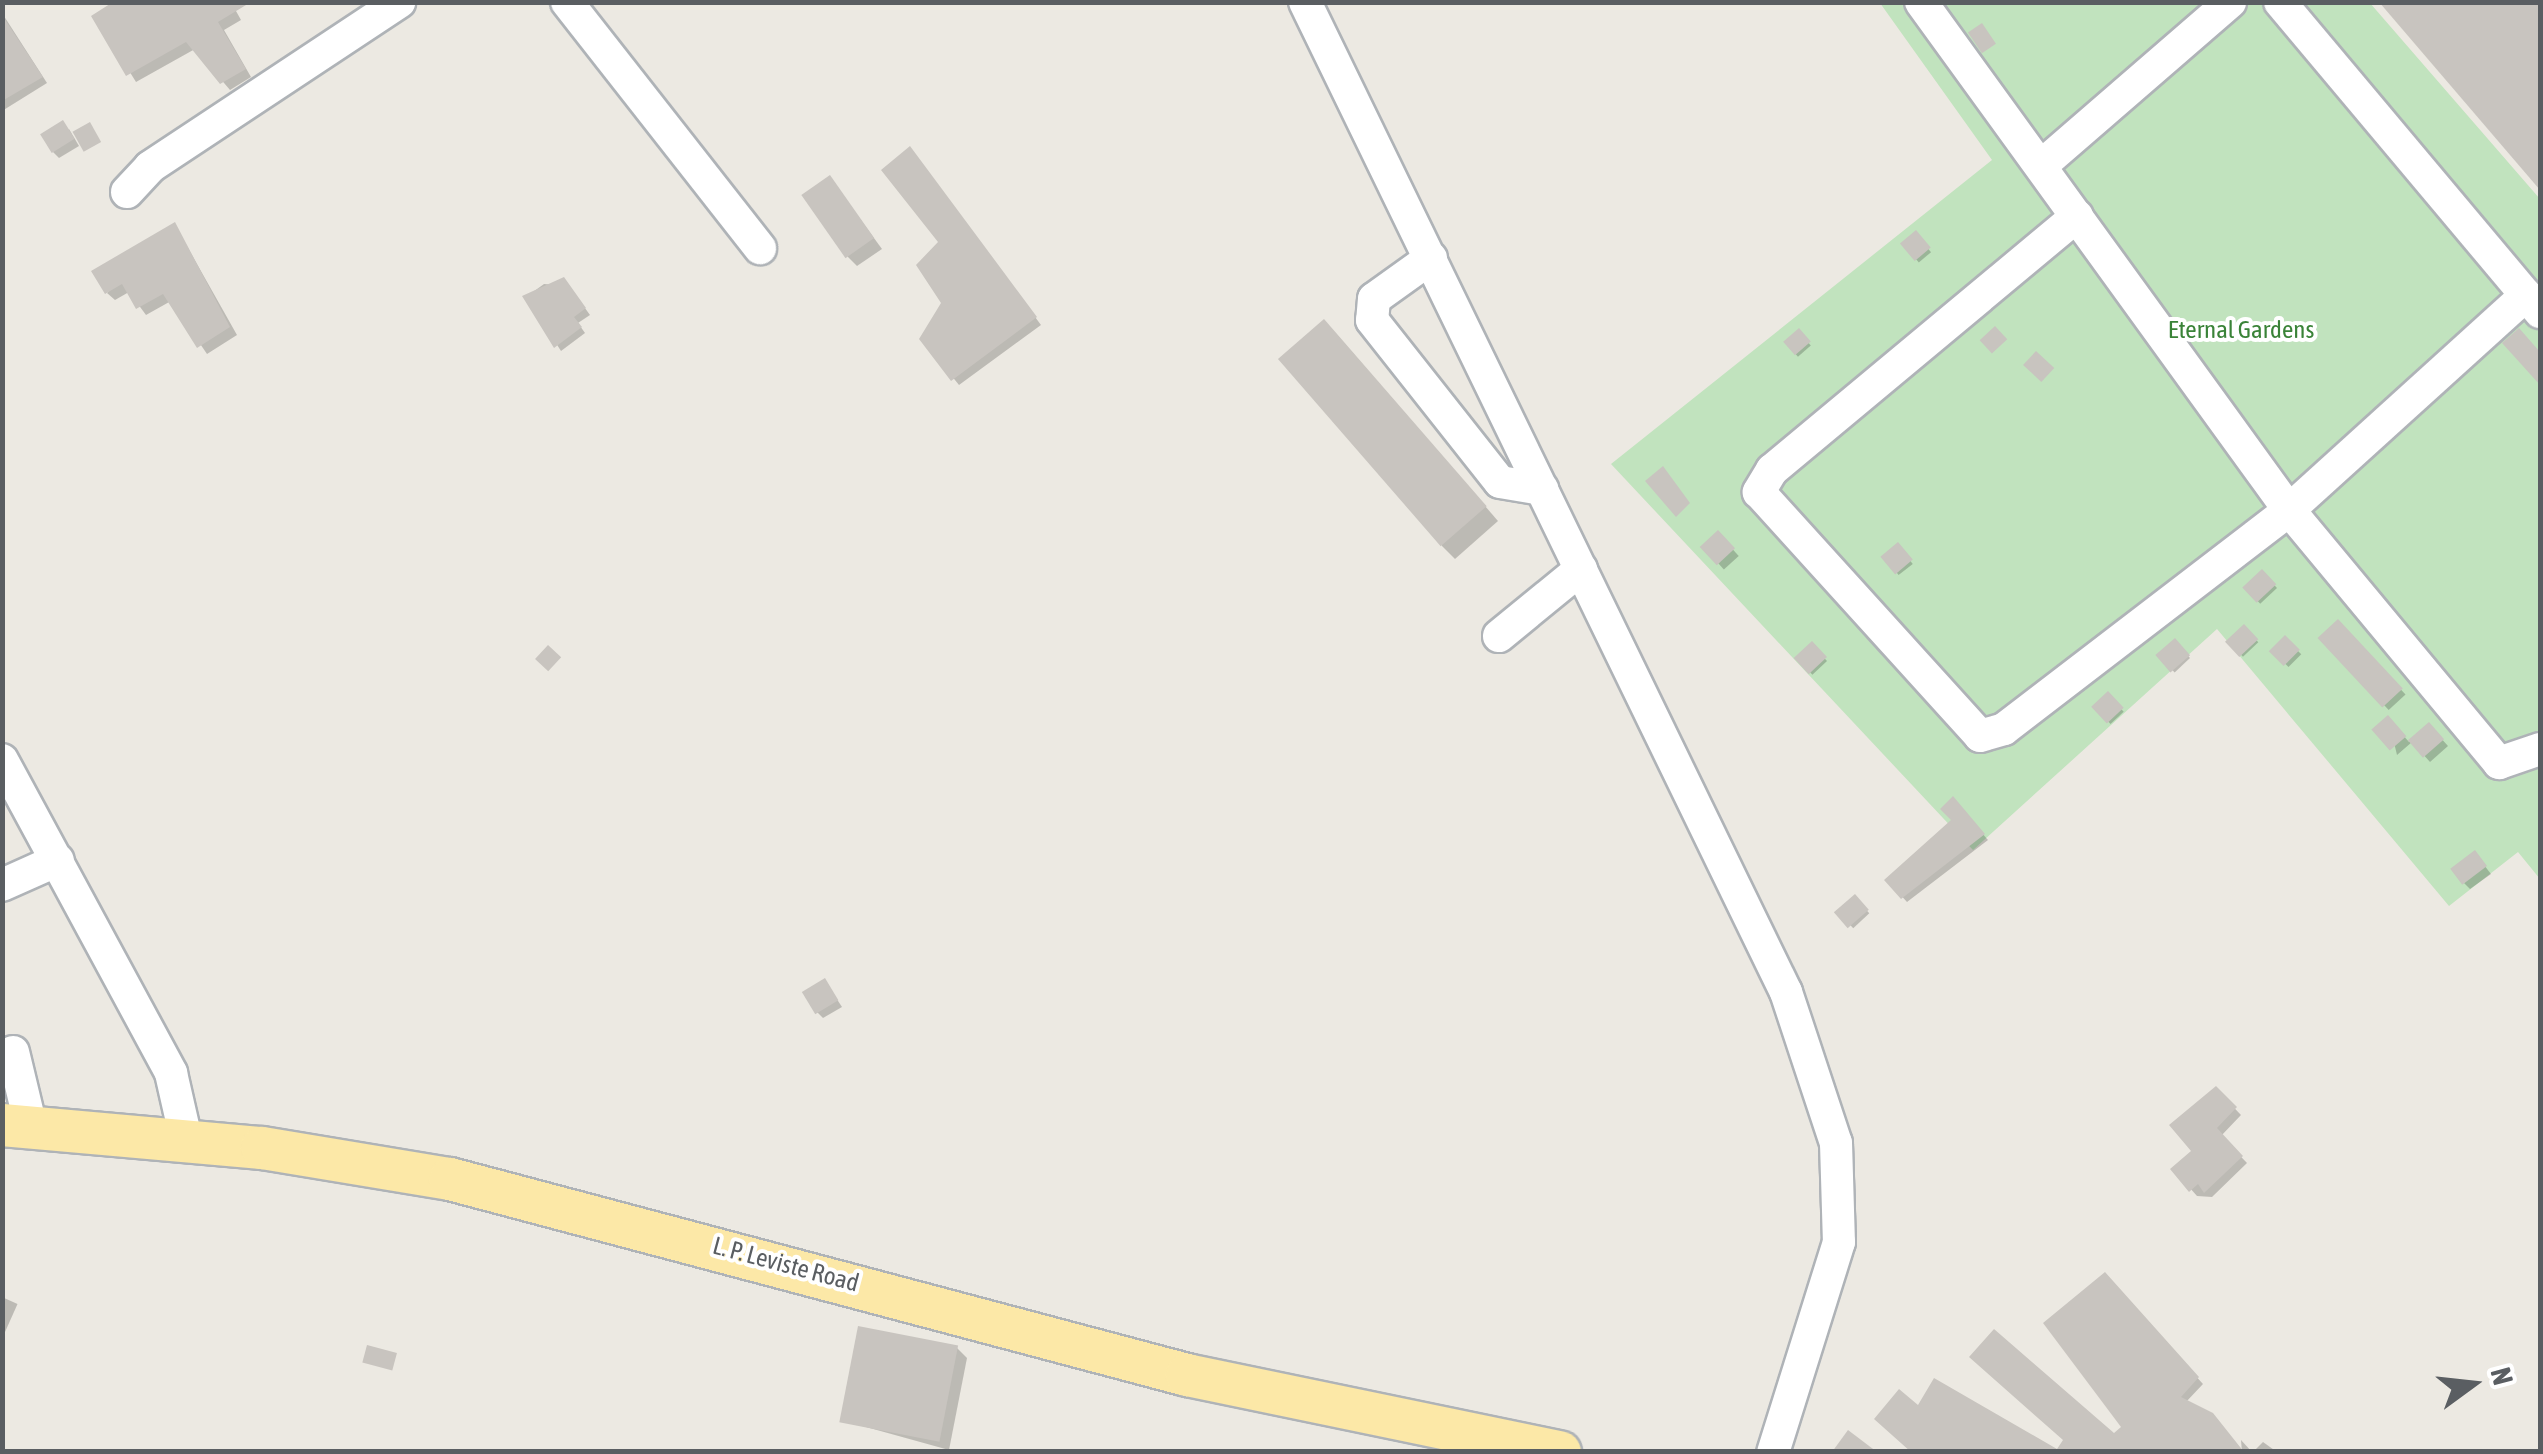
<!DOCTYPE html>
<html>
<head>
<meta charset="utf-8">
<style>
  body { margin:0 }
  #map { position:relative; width:2543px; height:1454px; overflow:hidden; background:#ece9e2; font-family:"Asap Condensed",sans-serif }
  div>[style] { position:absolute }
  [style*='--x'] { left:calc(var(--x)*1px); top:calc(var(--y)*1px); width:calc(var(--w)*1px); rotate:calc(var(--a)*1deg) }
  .green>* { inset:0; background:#c1e3be }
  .shadow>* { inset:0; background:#0003; transform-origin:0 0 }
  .building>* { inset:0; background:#c8c4bf; transform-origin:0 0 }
  .roads { filter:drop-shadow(2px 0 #afb3b7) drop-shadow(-2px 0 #afb3b7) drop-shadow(0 2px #afb3b7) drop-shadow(0 -2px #afb3b7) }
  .minor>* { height:32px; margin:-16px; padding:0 16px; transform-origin:16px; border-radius:16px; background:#fff }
  .major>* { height:42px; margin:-21px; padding:0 21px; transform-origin:21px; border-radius:21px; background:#fce8a7 }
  span { translate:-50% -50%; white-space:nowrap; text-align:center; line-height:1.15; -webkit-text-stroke:8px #fff; paint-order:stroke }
  .park-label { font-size:25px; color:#3a8338 }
  .street-label { font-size:25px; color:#5a5e62 }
  .frame { position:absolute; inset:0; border:5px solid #5a5e62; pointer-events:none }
  .north { position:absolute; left:2423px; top:1334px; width:100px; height:100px; -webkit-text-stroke:8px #fff; paint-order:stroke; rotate:75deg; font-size:28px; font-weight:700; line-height:40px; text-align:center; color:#5a5e62 }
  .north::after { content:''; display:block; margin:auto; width:35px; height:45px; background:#5a5e62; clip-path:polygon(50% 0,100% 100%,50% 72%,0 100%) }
</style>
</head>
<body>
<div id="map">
  <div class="green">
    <i style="clip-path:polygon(1880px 3px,2370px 3px,2540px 199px,2540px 879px,2518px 852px,2449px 906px,2217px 629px,1973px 850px,1611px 464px,1992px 160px)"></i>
  </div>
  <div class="shadow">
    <i style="clip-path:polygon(231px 2px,241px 20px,224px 30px,251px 77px,230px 90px,195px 49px,136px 82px,95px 16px)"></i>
    <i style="clip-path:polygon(2382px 2px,2540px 2px,2540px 186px)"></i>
    <i style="clip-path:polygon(2px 13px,47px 83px,2px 111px)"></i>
    <i style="clip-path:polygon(69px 129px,79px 146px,59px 158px,53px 152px)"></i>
    <i style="clip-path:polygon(916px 156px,1041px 325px,959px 385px,922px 339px,945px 304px,941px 242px)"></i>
    <i style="clip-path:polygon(830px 178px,882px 249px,857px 266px,848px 257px)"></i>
    <i style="clip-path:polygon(175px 225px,237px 335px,207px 354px,171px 301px,146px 315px,129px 292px,115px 300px,107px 293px)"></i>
    <i style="left:1915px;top:233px;width:25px;height:16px;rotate:50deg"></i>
    <i style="clip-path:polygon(544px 284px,569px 286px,590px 315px,578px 323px,585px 333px,561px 351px,526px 297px)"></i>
    <i style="left:1799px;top:332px;width:18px;height:17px;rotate:49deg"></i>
    <i style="clip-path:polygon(1338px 336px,1498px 521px,1455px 559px,1442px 546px)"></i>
    <i style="left:1718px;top:533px;width:31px;height:20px;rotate:48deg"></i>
    <i style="left:1898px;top:545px;width:24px;height:18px;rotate:52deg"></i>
    <i style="left:2262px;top:572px;width:22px;height:23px;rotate:47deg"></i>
    <i style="left:2338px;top:622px;width:99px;height:23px;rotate:47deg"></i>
    <i style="left:2244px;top:627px;width:21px;height:21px;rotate:47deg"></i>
    <i style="left:2285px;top:638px;width:23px;height:18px;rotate:45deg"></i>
    <i style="left:2175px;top:642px;width:22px;height:21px;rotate:47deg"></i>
    <i style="left:1812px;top:645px;width:22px;height:20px;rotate:47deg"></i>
    <i style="left:2108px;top:695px;width:23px;height:18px;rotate:47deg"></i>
    <i style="clip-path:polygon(2388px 718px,2409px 742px,2429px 725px,2448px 746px,2430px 762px,2412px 742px,2397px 755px)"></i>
    <i style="clip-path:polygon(1953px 800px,1988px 840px,1907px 902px,1887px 880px,1954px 820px)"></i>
    <i style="clip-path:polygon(2480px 860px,2491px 874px,2470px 889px,2464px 883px)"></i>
    <i style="left:1855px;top:898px;width:21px;height:22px;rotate:47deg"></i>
    <i style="clip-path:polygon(825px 981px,842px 1007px,823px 1018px,817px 1012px)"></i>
    <i style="clip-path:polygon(2216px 1089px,2241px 1115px,2221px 1136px,2247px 1163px,2212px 1197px,2197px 1196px,2173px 1169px,2194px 1152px)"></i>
    <i style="clip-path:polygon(2105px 1276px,2203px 1384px,2186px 1402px,2211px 1415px,2114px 1437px,2124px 1427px)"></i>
    <i style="left:2px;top:1297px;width:17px;height:52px;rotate:24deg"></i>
    <i style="clip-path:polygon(957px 1348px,967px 1358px,949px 1450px,848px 1422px)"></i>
    <i style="clip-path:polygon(2241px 1440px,2252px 1452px,2242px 1452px)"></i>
    <i style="clip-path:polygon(2263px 1442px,2277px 1452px,2253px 1452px)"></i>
  </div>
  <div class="building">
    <i style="clip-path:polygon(113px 2px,251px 2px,218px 22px,246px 69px,220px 84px,186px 42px,126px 76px,91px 16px)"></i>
    <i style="clip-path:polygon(2379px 2px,2540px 2px,2540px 190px)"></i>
    <i style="clip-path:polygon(2px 15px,43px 77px,2px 101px)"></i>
    <i style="left:1982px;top:23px;width:25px;height:17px;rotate:56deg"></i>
    <i style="left:63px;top:120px;width:22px;height:27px;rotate:58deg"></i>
    <i style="left:90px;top:122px;width:23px;height:20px;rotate:61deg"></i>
    <i style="clip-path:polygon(910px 146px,1037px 317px,951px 381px,919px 339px,941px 303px,916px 265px,938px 242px,881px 170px)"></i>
    <i style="left:830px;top:175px;width:77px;height:35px;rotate:55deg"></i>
    <i style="clip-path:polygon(175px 222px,230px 327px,197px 348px,163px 294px,136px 309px,122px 284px,105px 294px,91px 271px)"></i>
    <i style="left:1916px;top:230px;width:23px;height:21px;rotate:50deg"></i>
    <i style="clip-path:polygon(564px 277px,586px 308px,574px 317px,582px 327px,554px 348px,522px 296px)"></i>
    <i style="left:1324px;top:319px;width:248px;height:61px;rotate:49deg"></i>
    <i style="left:1995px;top:326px;width:18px;height:21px;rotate:47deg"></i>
    <i style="left:1799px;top:328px;width:18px;height:21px;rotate:49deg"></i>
    <i style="clip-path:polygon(2519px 328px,2540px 352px,2540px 385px,2502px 343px)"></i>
    <i style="left:2036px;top:351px;width:25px;height:19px;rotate:43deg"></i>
    <i style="clip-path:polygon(1663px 466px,1690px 503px,1676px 517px,1645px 481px)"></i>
    <i style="left:1718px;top:530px;width:25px;height:25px;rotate:47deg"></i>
    <i style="left:1898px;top:542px;width:23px;height:23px;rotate:50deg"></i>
    <i style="left:2262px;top:569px;width:21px;height:27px;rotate:47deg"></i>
    <i style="left:2338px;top:619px;width:95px;height:28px;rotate:47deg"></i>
    <i style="left:2244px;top:624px;width:21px;height:26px;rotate:47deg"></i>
    <i style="left:2285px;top:635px;width:21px;height:23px;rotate:45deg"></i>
    <i style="left:2175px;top:638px;width:23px;height:26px;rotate:49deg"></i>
    <i style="left:1812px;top:641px;width:22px;height:25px;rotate:47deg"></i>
    <i style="left:548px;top:645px;width:18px;height:19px;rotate:43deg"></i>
    <i style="left:2108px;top:691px;width:23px;height:23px;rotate:47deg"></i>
    <i style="left:2388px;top:715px;width:28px;height:22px;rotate:49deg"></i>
    <i style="left:2429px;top:722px;width:23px;height:28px;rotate:49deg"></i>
    <i style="clip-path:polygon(1953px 796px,1985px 834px,1901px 899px,1884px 880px,1951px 820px,1940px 809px)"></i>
    <i style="left:2475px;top:850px;width:20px;height:31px;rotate:53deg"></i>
    <i style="left:1855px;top:894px;width:21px;height:28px;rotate:49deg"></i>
    <i style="left:825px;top:978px;width:26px;height:27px;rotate:59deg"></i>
    <i style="clip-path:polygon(2216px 1086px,2237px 1107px,2217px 1128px,2243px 1156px,2204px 1193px,2198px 1184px,2189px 1192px,2170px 1169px,2191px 1151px,2169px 1125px)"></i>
    <i style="clip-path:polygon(2105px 1272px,2199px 1377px,2181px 1397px,2213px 1413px,2244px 1452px,1911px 1452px,1874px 1419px,1899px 1389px,1918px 1405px,1934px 1378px,2057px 1449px,2063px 1440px,1969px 1357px,1994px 1329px,2114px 1433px,2121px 1427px,2043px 1323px)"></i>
    <i style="left:858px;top:1326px;width:102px;height:98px;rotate:11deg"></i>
    <i style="left:367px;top:1345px;width:31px;height:18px;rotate:15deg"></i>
    <i style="clip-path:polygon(1848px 1430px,1877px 1452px,1832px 1452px)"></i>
  </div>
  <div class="roads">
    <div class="minor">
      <i style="--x:567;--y:2;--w:313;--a:51.9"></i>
      <i style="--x:1305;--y:2;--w:1101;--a:64.09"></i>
      <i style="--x:1786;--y:992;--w:159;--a:71.7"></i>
      <i style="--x:1836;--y:1143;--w:99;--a:88.3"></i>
      <i style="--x:1839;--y:1242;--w:220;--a:107.4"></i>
      <i style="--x:1921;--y:2;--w:627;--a:54.08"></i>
      <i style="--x:2289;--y:510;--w:329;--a:50.3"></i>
      <i style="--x:2499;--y:763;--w:43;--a:-18.9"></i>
      <i style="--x:2280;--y:2;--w:405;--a:50"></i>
      <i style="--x:2042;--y:165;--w:249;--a:-40.9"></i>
      <i style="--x:127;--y:192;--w:34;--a:-47"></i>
      <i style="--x:150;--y:167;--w:299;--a:-33.5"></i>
      <i style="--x:2077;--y:216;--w:397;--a:140.2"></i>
      <i style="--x:1772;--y:470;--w:26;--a:121"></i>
      <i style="--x:1759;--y:492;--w:329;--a:47.8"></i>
      <i style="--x:1980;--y:736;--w:25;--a:-16"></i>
      <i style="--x:2004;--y:729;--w:359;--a:-37.5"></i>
      <i style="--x:2289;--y:510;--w:320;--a:-42.2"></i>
      <i style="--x:1431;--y:258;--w:70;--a:144.3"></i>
      <i style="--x:1374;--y:299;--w:21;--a:95"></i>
      <i style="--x:1372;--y:320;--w:206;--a:51.7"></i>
      <i style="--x:1500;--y:482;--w:43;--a:9.5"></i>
      <i style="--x:1499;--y:636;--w:106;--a:-39.3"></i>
      <i style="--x:2;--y:760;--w:356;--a:61.6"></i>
      <i style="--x:171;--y:1073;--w:68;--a:77.2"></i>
      <i style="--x:2;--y:885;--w:61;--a:-24.1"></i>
      <i style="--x:13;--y:1052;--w:77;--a:76.5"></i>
    </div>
    <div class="major">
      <i style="--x:2;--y:1125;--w:261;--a:5.1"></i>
      <i style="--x:262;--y:1148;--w:191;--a:9.4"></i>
      <i style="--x:450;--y:1179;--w:763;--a:14.89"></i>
      <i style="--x:1187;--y:1375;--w:381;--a:11.7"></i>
    </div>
  </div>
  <div class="park-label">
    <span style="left:2241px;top:329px">Eternal Gardens</span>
  </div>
  <div class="street-label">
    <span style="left:786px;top:1264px;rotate:15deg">L. P. Leviste Road</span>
  </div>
  <div class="frame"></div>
  <div class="north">N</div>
</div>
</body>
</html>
